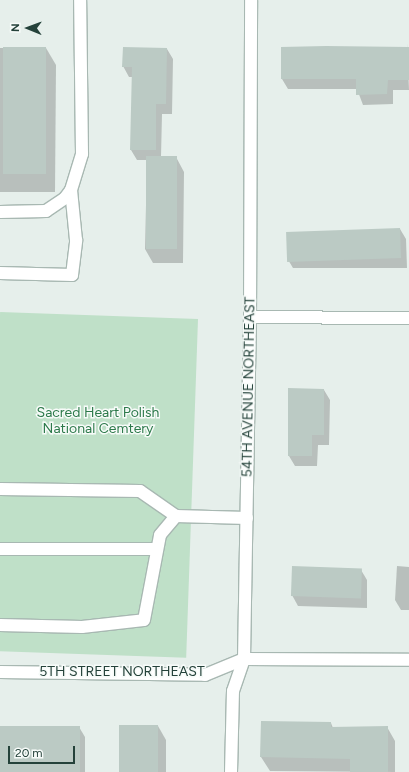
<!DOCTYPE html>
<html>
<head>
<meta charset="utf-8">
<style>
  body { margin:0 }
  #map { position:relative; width:409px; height:772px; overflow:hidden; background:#e6efeb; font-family:Figtree,sans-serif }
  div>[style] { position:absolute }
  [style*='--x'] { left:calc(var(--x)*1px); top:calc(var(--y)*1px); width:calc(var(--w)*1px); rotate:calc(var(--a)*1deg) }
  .green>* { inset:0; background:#bfe0c8; transform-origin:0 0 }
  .shadow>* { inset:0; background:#0003 }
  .building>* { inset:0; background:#bbcac4; transform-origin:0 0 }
  .roads { filter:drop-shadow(1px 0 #a8b8b2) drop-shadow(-1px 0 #a8b8b2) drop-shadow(0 1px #a8b8b2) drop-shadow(0 -1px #a8b8b2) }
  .minor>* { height:12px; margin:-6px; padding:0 6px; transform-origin:6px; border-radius:6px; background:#fff }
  span { translate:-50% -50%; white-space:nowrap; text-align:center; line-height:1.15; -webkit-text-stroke:3px #f7fbf9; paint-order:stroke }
  .street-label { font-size:14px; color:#24423a }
  .park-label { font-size:14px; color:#2d7a4b }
  .north { position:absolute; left:8px; top:8px; width:40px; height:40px; -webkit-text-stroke:3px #f7fbf9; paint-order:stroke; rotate:271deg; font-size:11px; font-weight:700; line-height:16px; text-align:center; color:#24423a }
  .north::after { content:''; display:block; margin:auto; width:14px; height:18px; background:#24423a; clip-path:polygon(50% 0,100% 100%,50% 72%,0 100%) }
  .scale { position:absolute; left:8px; top:746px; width:67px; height:18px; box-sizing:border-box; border:2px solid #24423a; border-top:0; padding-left:5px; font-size:12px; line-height:14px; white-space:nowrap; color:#24423a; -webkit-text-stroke:3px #f7fbf9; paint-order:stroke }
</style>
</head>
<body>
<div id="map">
  <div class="green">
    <i style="left:198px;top:319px;width:339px;height:198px;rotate:92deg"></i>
  </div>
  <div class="shadow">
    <i style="clip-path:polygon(407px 43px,409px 90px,393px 90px,393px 104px,363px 105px,357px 89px,288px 89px,282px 79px,407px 48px)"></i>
    <i style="clip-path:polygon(0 48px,46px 48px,56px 65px,55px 192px,0 192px)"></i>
    <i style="clip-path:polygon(167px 49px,173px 59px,172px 114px,162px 114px,161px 157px,176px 157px,184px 172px,183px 263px,153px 263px,145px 249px,147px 160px,137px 160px,131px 150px,133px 77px,129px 77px,123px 66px)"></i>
    <i style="clip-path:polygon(400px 229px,406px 239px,407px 268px,293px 268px,287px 258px)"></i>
    <i style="clip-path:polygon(324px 390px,330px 400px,329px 445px,318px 445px,317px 466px,295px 466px,289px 456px)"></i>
    <i style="clip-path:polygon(397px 566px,409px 567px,409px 610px,401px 610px,395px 600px)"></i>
    <i style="clip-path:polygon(361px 570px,367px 580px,367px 608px,298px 606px,292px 595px)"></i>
    <i style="clip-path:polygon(262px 722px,331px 723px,333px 728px,387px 727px,395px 741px,395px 772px,270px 771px,261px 757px)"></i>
    <i style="clip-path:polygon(158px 726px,166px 740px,166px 772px,121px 772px)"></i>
    <i style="clip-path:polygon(79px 727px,85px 737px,85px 772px,0 772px,0 728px)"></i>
  </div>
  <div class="building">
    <i style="clip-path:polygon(326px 46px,409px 47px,409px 80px,388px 80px,387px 94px,356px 95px,356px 79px,281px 79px,281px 47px)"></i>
    <i style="left:3px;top:47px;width:43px;height:127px"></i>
    <i style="clip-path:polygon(123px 47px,167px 48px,166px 104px,156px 104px,156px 150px,130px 150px,132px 67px,122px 67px)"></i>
    <i style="left:146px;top:156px;width:31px;height:93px"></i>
    <i style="left:400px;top:228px;width:30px;height:114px;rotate:88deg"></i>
    <i style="clip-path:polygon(288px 388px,324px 389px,324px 435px,312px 435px,312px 456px,288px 456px)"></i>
    <i style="left:292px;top:566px;width:70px;height:30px;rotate:2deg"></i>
    <i style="clip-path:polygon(261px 721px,331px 722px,331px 727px,388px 726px,388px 772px,350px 772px,350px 759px,260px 757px)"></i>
    <i style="left:119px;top:725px;width:39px;height:47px"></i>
    <i style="left:80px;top:726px;width:46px;height:80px;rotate:90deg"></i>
  </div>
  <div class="roads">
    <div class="minor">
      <i style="--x:0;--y:212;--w:46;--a:-1.2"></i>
      <i style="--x:46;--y:211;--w:23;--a:-34"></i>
      <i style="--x:65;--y:198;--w:10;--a:-53"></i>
      <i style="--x:71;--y:190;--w:38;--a:-73"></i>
      <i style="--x:82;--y:154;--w:154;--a:-90.7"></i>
      <i style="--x:0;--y:273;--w:72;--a:1.6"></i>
      <i style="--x:72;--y:275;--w:35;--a:-83"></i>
      <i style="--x:76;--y:240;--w:50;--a:-95.7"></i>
      <i style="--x:250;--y:317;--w:159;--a:0.4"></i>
      <i style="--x:0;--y:489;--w:140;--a:0.8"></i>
      <i style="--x:140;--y:491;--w:44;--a:34.8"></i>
      <i style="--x:176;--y:516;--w:71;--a:1.6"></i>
      <i style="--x:0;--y:549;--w:157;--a:0"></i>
      <i style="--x:0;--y:625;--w:82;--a:1.4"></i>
      <i style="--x:82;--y:627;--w:62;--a:-6.4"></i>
      <i style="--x:144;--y:620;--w:86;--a:-79.3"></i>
      <i style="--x:160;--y:535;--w:25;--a:-50"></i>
      <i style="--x:0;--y:672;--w:205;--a:0.8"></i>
      <i style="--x:205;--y:675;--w:42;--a:-22.3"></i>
      <i style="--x:244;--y:659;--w:165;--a:0.3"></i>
      <i style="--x:231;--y:772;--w:81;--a:-88.6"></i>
      <i style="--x:233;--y:691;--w:34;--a:-71"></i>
      <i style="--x:244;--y:659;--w:342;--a:-89"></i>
      <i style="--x:250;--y:317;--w:317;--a:-89.8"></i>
    </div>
  </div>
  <div class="street-label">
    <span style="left:249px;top:387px;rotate:-89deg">54TH AVENUE NORTHEAST</span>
    <span style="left:122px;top:672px">5TH STREET NORTHEAST</span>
  </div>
  <div class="park-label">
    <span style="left:98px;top:421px">Sacred Heart Polish<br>National Cemtery</span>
  </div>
  <div class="north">N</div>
  <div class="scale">20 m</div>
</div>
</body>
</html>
